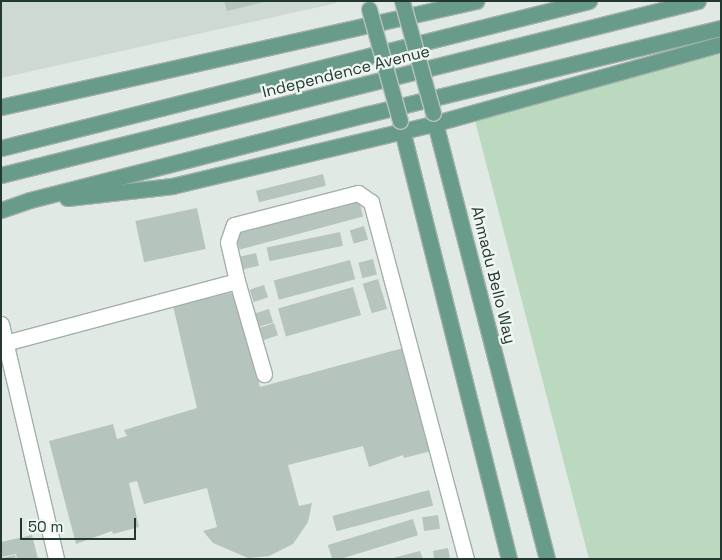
<!DOCTYPE html>
<html>
<head>
<meta charset="utf-8">
<style>
  body { margin:0 }
  #map { position:relative; width:722px; height:560px; overflow:hidden; background:#e0e9e4; font-family:"Space Grotesk",sans-serif }
  div>[style] { position:absolute }
  [style*='--x'] { left:calc(var(--x)*1px); top:calc(var(--y)*1px); width:calc(var(--w)*1px); rotate:calc(var(--a)*1deg) }
  .built>* { inset:0; background:#ced9d3 }
  .green>* { inset:0; background:#bad9bf }
  .building>* { inset:0; background:#b5c4bd; transform-origin:0 0 }
  .roads { filter:drop-shadow(1px 0 #a3b0aa) drop-shadow(-1px 0 #a3b0aa) drop-shadow(0 1px #a3b0aa) drop-shadow(0 -1px #a3b0aa) }
  .minor>* { height:15px; margin:-7.5px; padding:0 7.5px; transform-origin:7.5px; border-radius:7.5px; background:#fff }
  .major>* { height:15px; margin:-7.5px; padding:0 7.5px; transform-origin:7.5px; border-radius:7.5px; background:#689b89 }
  .bridges { filter:drop-shadow(1px 0 #bdc3c1) drop-shadow(-1px 0 #bdc3c1) drop-shadow(0 1px #bdc3c1) drop-shadow(0 -1px #bdc3c1) }
  .major-bridge>* { height:15px; margin:-7.5px; padding:0 7.5px; transform-origin:7.5px; border-radius:7.5px; background:#689b89 }
  span { translate:-50% -50%; white-space:nowrap; text-align:center; line-height:1.15; -webkit-text-stroke:4.5px #f0f6f2; paint-order:stroke }
  .street-label { font-size:16px; color:#223830 }
  .frame { position:absolute; inset:0; border:2px solid #223830; pointer-events:none }
  .scale { position:absolute; left:20px; top:518px; width:116px; height:22px; box-sizing:border-box; border:2px solid #223830; border-top:0; padding-left:6px; font-size:15px; line-height:18px; white-space:nowrap; color:#223830; -webkit-text-stroke:4px #f0f6f2; paint-order:stroke }
</style>
</head>
<body>
<div id="map">
  <div class="built">
    <i style="clip-path:polygon(1px 1px,336px 1px,337px 3px,1px 78px)"></i>
  </div>
  <div class="green">
    <i style="clip-path:polygon(721px 54px,721px 559px,589px 559px,473px 113px)"></i>
  </div>
  <div class="building">
    <i style="clip-path:polygon(224px 1px,264px 1px,264px 2px,227px 11px)"></i>
    <i style="left:323px;top:174px;width:12px;height:69px;rotate:76deg"></i>
    <i style="left:359px;top:201px;width:16px;height:128px;rotate:75deg"></i>
    <i style="left:197px;top:208px;width:42px;height:63px;rotate:78deg"></i>
    <i style="left:364px;top:226px;width:14px;height:15px;rotate:73deg"></i>
    <i style="left:340px;top:232px;width:14px;height:75px;rotate:78deg"></i>
    <i style="left:256px;top:253px;width:13px;height:16px;rotate:77deg"></i>
    <i style="left:373px;top:259px;width:16px;height:15px;rotate:76deg"></i>
    <i style="left:350px;top:260px;width:20px;height:79px;rotate:75deg"></i>
    <i style="left:378px;top:279px;width:31px;height:16px;rotate:73deg"></i>
    <i style="left:264px;top:285px;width:13px;height:15px;rotate:72deg"></i>
    <i style="left:353px;top:287px;width:29px;height:78px;rotate:74deg"></i>
    <i style="clip-path:polygon(234px 292px,260px 387px,403px 348px,431px 451px,404px 458px,403px 455px,369px 467px,363px 446px,288px 465px,299px 506px,312px 503px,308px 522px,293px 544px,269px 556px,248px 558px,213px 543px,203px 531px,217px 527px,207px 488px,144px 504px,137px 481px,129px 483px,139px 527px,113px 534px,112px 531px,76px 544px,49px 441px,113px 424px,117px 439px,127px 436px,124px 430px,197px 408px,173px 306px)"></i>
    <i style="left:269px;top:309px;width:14px;height:15px;rotate:73deg"></i>
    <i style="left:274px;top:323px;width:13px;height:15px;rotate:72deg"></i>
    <i style="left:429px;top:490px;width:16px;height:100px;rotate:75deg"></i>
    <i style="left:438px;top:515px;width:14px;height:16px;rotate:82deg"></i>
    <i style="left:413px;top:519px;width:17px;height:89px;rotate:73deg"></i>
    <i style="clip-path:polygon(32px 535px,38px 559px,17px 559px,16px 554px,1px 557px,1px 542px)"></i>
    <i style="clip-path:polygon(448px 548px,450px 559px,434px 559px,433px 551px)"></i>
    <i style="clip-path:polygon(420px 551px,423px 559px,393px 559px,393px 558px)"></i>
    <i style="clip-path:polygon(15px 555px,16px 559px,4px 559px,3px 558px)"></i>
  </div>
  <div class="roads">
    <div class="minor">
      <i style="--x:237;--y:281;--w:40;--a:-103"></i>
      <i style="--x:228;--y:242;--w:18;--a:-71"></i>
      <i style="--x:234;--y:225;--w:128;--a:-14.5"></i>
      <i style="--x:358;--y:193;--w:16;--a:35"></i>
      <i style="--x:371;--y:202;--w:369;--a:75.1"></i>
      <i style="--x:1;--y:324;--w:241;--a:76.8"></i>
      <i style="--x:5;--y:343;--w:240;--a:-15"></i>
      <i style="--x:237;--y:281;--w:97;--a:73.8"></i>
    </div>
    <div class="major">
      <i style="--x:1;--y:107;--w:487;--a:-12.6"></i>
      <i style="--x:433;--y:115;--w:458;--a:75.6"></i>
      <i style="--x:400;--y:122;--w:450;--a:76"></i>
      <i style="--x:1;--y:148;--w:606;--a:-14.04"></i>
      <i style="--x:1;--y:175;--w:718;--a:-14.02"></i>
      <i style="--x:67;--y:198;--w:106;--a:-6.5"></i>
      <i style="--x:172;--y:186;--w:271;--a:-13.4"></i>
      <i style="--x:436;--y:123;--w:296;--a:-15.5"></i>
      <i style="--x:1;--y:210;--w:31;--a:-19"></i>
      <i style="--x:30;--y:200;--w:349;--a:-14.3"></i>
      <i style="--x:368;--y:114;--w:363;--a:-13.7"></i>
    </div>
  </div>
  <div class="bridges">
    <div class="major-bridge">
      <i style="--x:402;--y:1;--w:116;--a:74.5"></i>
      <i style="--x:369;--y:9;--w:116;--a:74.5"></i>
    </div>
  </div>
  <div class="street-label">
    <span style="left:346px;top:72px;rotate:-14deg">Independence Avenue</span>
    <span style="left:493px;top:275px;rotate:76deg">Ahmadu Bello Way</span>
  </div>
  <div class="frame"></div>
  <div class="scale">50 m</div>
</div>
</body>
</html>
